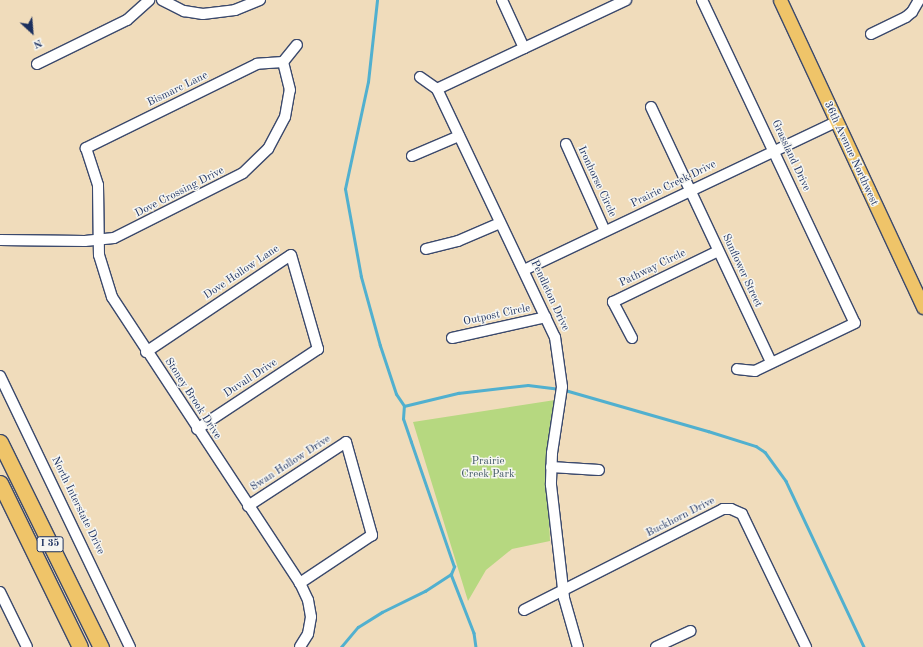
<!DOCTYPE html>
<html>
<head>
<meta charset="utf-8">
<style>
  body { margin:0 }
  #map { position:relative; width:923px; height:647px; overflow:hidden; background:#f0dcbb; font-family:"Old Standard TT",serif }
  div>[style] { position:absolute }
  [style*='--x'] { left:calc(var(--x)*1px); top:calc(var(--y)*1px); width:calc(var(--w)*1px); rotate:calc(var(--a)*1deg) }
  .green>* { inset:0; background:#b6d880 }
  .stream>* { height:2.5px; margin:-1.25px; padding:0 1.25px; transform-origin:1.25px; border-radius:1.25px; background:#51b0cf }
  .roads { filter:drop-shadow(1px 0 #3b496c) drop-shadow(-1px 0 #3b496c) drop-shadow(0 1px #3b496c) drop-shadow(0 -1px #3b496c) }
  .minor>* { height:10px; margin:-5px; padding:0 5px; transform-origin:5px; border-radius:5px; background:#fff }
  .major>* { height:13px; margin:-6.5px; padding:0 6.5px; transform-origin:6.5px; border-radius:6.5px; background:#efc469 }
  .highway>* { height:15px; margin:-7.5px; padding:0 7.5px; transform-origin:7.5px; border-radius:7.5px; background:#efc469 }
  span { translate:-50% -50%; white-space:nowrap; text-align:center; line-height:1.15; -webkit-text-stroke:3px #f6f6f2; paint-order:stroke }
  .shield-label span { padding:1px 3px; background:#f6f6f2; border:1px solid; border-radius:3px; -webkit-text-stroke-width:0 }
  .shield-label { font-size:10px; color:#1b2f5e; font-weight:700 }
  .street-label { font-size:11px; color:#1b2f5e }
  .park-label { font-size:11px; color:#425966 }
  .north { position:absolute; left:12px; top:12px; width:40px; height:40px; -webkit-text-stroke:3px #f6f6f2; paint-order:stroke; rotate:154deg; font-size:11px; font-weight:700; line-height:16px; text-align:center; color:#1b2f5e }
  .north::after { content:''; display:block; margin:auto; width:14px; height:18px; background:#1b2f5e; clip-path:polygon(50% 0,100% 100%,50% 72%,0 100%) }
</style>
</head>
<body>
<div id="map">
  <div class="green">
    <i style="clip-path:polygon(555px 400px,546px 455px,550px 541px,512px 549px,486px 570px,468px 601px,413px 422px)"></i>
  </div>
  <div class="stream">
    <i style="--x:565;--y:390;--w:149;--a:16"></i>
    <i style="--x:708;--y:431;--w:50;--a:17.4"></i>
    <i style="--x:756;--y:446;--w:11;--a:34"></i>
    <i style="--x:765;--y:452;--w:36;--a:54"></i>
    <i style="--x:786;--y:481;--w:183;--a:64.8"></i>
    <i style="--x:404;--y:406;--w:56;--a:-13.5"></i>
    <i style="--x:458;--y:393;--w:70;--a:-6.5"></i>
    <i style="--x:528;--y:385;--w:32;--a:7"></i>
    <i style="--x:451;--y:574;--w:63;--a:68.7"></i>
    <i style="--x:474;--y:633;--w:14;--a:82"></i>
    <i style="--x:341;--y:647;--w:26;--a:-50"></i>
    <i style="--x:358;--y:627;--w:28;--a:-32"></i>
    <i style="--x:382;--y:612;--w:48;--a:-26"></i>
    <i style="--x:425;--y:591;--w:31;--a:-33"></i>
    <i style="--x:451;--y:574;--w:8;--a:-67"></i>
    <i style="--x:454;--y:567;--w:132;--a:-109"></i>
    <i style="--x:411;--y:442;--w:24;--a:-109"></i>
    <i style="--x:403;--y:419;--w:13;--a:-86"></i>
    <i style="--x:404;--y:406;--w:14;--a:-124"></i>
    <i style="--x:396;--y:394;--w:51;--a:-108.4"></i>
    <i style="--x:380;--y:346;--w:72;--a:-105.4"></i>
    <i style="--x:361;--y:277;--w:89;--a:-100.3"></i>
    <i style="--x:345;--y:189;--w:109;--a:-77.9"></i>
    <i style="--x:368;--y:82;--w:82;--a:-83.7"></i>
  </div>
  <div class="roads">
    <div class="minor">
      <i style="--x:162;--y:0;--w:25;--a:27"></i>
      <i style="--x:184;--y:11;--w:19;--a:9"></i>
      <i style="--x:203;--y:14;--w:32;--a:-7"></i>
      <i style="--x:235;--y:10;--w:27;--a:-22"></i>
      <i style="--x:502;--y:0;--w:53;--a:65.4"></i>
      <i style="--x:702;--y:0;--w:357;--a:64.7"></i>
      <i style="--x:855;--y:323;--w:111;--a:154.4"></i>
      <i style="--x:755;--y:371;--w:18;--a:-174"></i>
      <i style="--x:871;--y:34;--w:39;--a:-26"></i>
      <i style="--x:906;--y:17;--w:8;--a:-40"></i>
      <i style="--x:912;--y:12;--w:14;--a:-60"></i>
      <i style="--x:283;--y:62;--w:26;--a:176"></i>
      <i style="--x:257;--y:64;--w:191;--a:153.8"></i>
      <i style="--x:86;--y:148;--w:39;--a:72"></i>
      <i style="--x:98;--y:185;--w:70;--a:89.2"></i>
      <i style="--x:99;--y:255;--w:44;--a:72.8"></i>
      <i style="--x:112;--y:297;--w:342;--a:56.7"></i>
      <i style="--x:300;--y:583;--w:19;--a:65"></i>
      <i style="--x:308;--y:600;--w:17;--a:80"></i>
      <i style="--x:311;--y:617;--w:17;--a:100"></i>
      <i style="--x:308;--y:634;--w:15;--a:122"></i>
      <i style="--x:283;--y:62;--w:22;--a:-51"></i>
      <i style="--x:37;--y:64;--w:100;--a:-26.1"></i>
      <i style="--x:127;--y:20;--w:30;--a:-42"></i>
      <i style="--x:420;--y:77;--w:21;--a:35"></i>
      <i style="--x:437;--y:89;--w:275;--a:64.6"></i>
      <i style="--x:555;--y:337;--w:50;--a:82"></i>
      <i style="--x:562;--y:387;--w:67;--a:98.6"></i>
      <i style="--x:552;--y:453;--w:32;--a:92"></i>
      <i style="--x:551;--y:485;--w:114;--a:83.4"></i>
      <i style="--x:564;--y:598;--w:51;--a:74.1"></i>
      <i style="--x:437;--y:89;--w:209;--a:-25.2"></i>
      <i style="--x:651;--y:107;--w:282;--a:64.8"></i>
      <i style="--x:566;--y:144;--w:95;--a:65.9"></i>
      <i style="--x:412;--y:156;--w:51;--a:-23.1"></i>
      <i style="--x:0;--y:240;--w:85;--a:0.7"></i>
      <i style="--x:85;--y:241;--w:29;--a:-6"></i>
      <i style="--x:114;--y:238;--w:144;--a:-26.7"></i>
      <i style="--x:243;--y:173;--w:35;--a:-44"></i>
      <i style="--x:268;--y:149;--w:36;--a:-62"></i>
      <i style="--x:285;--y:117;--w:27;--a:-80"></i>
      <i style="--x:290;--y:90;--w:29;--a:-104"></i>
      <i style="--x:426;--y:249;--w:33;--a:-14"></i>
      <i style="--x:458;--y:241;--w:46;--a:-23.2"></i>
      <i style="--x:524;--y:270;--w:344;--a:-25.4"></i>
      <i style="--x:452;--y:338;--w:96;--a:-12.6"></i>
      <i style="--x:632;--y:338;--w:41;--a:-117.8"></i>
      <i style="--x:613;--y:302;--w:117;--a:-25.9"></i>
      <i style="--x:146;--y:352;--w:174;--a:-33.8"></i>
      <i style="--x:291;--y:255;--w:98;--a:74"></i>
      <i style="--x:318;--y:349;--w:145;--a:146.5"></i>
      <i style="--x:0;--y:376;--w:301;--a:64.4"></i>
      <i style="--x:551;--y:467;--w:48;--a:3.6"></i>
      <i style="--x:248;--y:506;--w:117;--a:-33.1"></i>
      <i style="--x:346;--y:442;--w:97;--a:74.4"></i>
      <i style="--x:372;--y:535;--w:87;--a:146.3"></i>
      <i style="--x:0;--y:592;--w:61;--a:63.9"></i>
      <i style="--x:524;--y:610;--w:223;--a:-26.9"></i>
      <i style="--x:723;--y:509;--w:8;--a:0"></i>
      <i style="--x:731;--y:509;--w:12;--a:24"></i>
      <i style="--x:742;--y:514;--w:148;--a:64.3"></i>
      <i style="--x:656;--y:647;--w:38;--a:-25"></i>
    </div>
    <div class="major">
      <i style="--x:780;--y:0;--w:339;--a:65"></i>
    </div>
    <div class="highway">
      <i style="--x:0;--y:442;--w:229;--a:63.8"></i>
      <i style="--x:0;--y:483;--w:182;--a:64"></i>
    </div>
  </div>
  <div class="shield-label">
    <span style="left:50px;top:544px">I 35</span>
  </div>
  <div class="street-label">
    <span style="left:178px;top:90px;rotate:-26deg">Bismarc Lane</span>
    <span style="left:850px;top:154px;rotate:65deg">36th Avenue Northwest</span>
    <span style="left:790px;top:156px;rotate:65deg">Grassland Drive</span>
    <span style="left:596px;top:182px;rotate:65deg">Ironhorse Circle</span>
    <span style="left:674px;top:185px;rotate:-26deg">Prairie Creek Drive</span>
    <span style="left:180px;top:193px;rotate:-27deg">Dove Crossing Drive</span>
    <span style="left:653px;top:269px;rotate:-26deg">Pathway Circle</span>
    <span style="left:741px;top:271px;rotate:65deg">Sunflower Street</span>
    <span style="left:242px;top:273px;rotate:-34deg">Dove Hollow Lane</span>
    <span style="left:549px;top:296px;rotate:65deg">Pendleton Drive</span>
    <span style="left:497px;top:316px;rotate:-12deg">Outpost Circle</span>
    <span style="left:251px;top:379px;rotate:-33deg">Duvall Drive</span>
    <span style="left:192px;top:399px;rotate:57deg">Stoney Brook Drive</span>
    <span style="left:291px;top:464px;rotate:-33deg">Swan Hollow Drive</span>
    <span style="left:77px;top:506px;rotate:64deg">North Interstate Drive</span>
    <span style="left:681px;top:518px;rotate:-27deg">Buckhorn Drive</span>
  </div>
  <div class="park-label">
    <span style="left:488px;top:469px">Prairie<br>Creek Park</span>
  </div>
  <div class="north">N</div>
</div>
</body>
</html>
